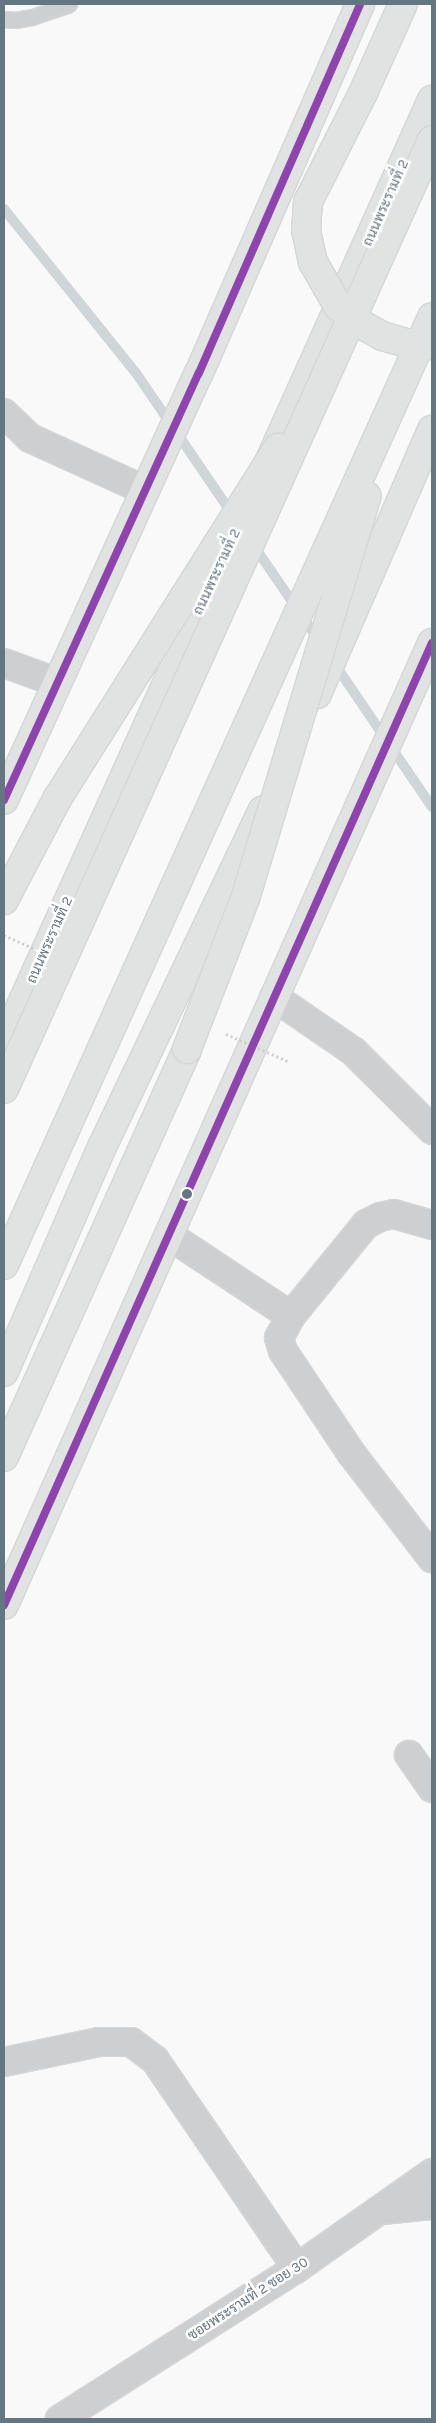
<!DOCTYPE html>
<html>
<head>
<meta charset="utf-8">
<style>
  body { margin:0 }
  #map { position:relative; width:436px; height:2423px; overflow:hidden; background:#f9f9f9; font-family:Karla,Sarabun,sans-serif }
  div>[style] { position:absolute }
  [style*='--x'] { left:calc(var(--x)*1px); top:calc(var(--y)*1px); width:calc(var(--w)*1px); rotate:calc(var(--a)*1deg) }
  .stream>* { height:10px; margin:-5px; padding:0 5px; transform-origin:5px; border-radius:5px; background:#ced6d9 }
  .roads { filter:drop-shadow(1px 0 #d5d6d7) drop-shadow(-1px 0 #d5d6d7) drop-shadow(0 1px #d5d6d7) drop-shadow(0 -1px #d5d6d7) }
  .service>* { height:15px; margin:-7.5px; padding:0 7.5px; transform-origin:7.5px; border-radius:7.5px; background:#cecfd0 }
  .minor>* { height:28px; margin:-14px; padding:0 14px; transform-origin:14px; border-radius:14px; background:#cecfd0 }
  .secondary>* { height:28px; margin:-14px; padding:0 14px; transform-origin:14px; border-radius:14px; background:#e1e2e2 }
  .trunk>* { height:28px; margin:-14px; padding:0 14px; transform-origin:14px; border-radius:14px; background:#e1e2e2 }
  .motorway>* { height:28px; margin:-14px; padding:0 14px; transform-origin:14px; border-radius:14px; background:#e1e2e2 }
  .path-bridge>* { height:3px; margin-top:-1.5px; transform-origin:0; background:repeating-linear-gradient(90deg,#cbcccd 0 2.5px,transparent 0 5px) }
  .bridges { filter:drop-shadow(1px 0 #d5d6d7) drop-shadow(-1px 0 #d5d6d7) drop-shadow(0 1px #d5d6d7) drop-shadow(0 -1px #d5d6d7) }
  .secondary-bridge>* { height:28px; margin:-14px; padding:0 14px; transform-origin:14px; border-radius:14px; background:#e1e2e2 }
  .motorway-bridge>* { height:28px; margin:-14px; padding:0 14px; transform-origin:14px; border-radius:14px; background:#e1e2e2 }
  .bus-1>* { height:8px; margin:-4px; padding:0 4px; transform-origin:4px; border-radius:4px; background:#8e44ad }
  .dots>* { width:14px; height:14px; translate:-50% -50%; box-sizing:border-box; border:2px solid #fff; border-radius:50% }
  span { translate:-50% -50%; white-space:nowrap; text-align:center; line-height:1.15; -webkit-text-stroke:5px #fff; paint-order:stroke }
  .street-label { font-size:14px; color:#657683 }
  .frame { position:absolute; inset:0; border:5px solid #657683; pointer-events:none }
</style>
</head>
<body>
<div id="map">
  <div class="stream">
    <i style="--x:4;--y:209;--w:211;--a:51.2"></i>
    <i style="--x:136;--y:373;--w:172;--a:55.7"></i>
    <i style="--x:252;--y:543;--w:119;--a:55.6"></i>
    <i style="--x:334;--y:663;--w:174;--a:55.8"></i>
  </div>
  <div class="roads">
    <div class="service">
      <i style="--x:4;--y:19;--w:11;--a:5"></i>
      <i style="--x:15;--y:20;--w:17;--a:-10"></i>
      <i style="--x:32;--y:17;--w:39;--a:-19"></i>
    </div>
    <div class="minor">
      <i style="--x:4;--y:413;--w:36;--a:44"></i>
      <i style="--x:30;--y:438;--w:125;--a:24.5"></i>
      <i style="--x:4;--y:663;--w:55;--a:20.1"></i>
      <i style="--x:274;--y:997;--w:96;--a:34.4"></i>
      <i style="--x:353;--y:1051;--w:112;--a:45"></i>
      <i style="--x:432;--y:1225;--w:40;--a:-164"></i>
      <i style="--x:394;--y:1214;--w:14;--a:168"></i>
      <i style="--x:380;--y:1217;--w:16;--a:153"></i>
      <i style="--x:366;--y:1224;--w:119;--a:129.2"></i>
      <i style="--x:291;--y:1316;--w:25;--a:119"></i>
      <i style="--x:279;--y:1338;--w:14;--a:73"></i>
      <i style="--x:283;--y:1351;--w:123;--a:56.3"></i>
      <i style="--x:351;--y:1453;--w:133;--a:52.4"></i>
      <i style="--x:170;--y:1236;--w:145;--a:33.5"></i>
      <i style="--x:409;--y:1755;--w:40;--a:55.1"></i>
      <i style="--x:4;--y:2062;--w:97;--a:-11.9"></i>
      <i style="--x:99;--y:2042;--w:32;--a:0"></i>
      <i style="--x:131;--y:2042;--w:30;--a:37"></i>
      <i style="--x:155;--y:2060;--w:252;--a:55.7"></i>
      <i style="--x:384;--y:2210;--w:48;--a:-5.9"></i>
      <i style="--x:60;--y:2419;--w:281;--a:-32.5"></i>
      <i style="--x:297;--y:2268;--w:165;--a:-35.1"></i>
    </div>
    <div class="secondary">
      <i style="--x:4;--y:800;--w:469;--a:-65.5"></i>
      <i style="--x:199;--y:373;--w:403;--a:-66.4"></i>
      <i style="--x:4;--y:1605;--w:1053;--a:-66.02"></i>
    </div>
    <div class="trunk">
      <i style="--x:266;--y:469;--w:405;--a:-65.8"></i>
      <i style="--x:317;--y:694;--w:288;--a:-66.5"></i>
      <i style="--x:4;--y:1043;--w:558;--a:-65.64"></i>
      <i style="--x:4;--y:1372;--w:245;--a:-66.5"></i>
      <i style="--x:102;--y:1147;--w:373;--a:-64.5"></i>
    </div>
    <div class="motorway">
      <i style="--x:4;--y:1457;--w:447;--a:-65.8"></i>
    </div>
  </div>
  <div class="path-bridge">
    <i style="--x:4;--y:935;--w:32;--a:24"></i>
    <i style="--x:226;--y:1034;--w:70;--a:23.6"></i>
  </div>
  <div class="bridges">
    <div class="secondary-bridge">
      <i style="--x:403;--y:4;--w:98;--a:114.2"></i>
      <i style="--x:363;--y:93;--w:122;--a:116.8"></i>
      <i style="--x:308;--y:202;--w:28;--a:94"></i>
      <i style="--x:306;--y:230;--w:33;--a:78"></i>
      <i style="--x:313;--y:262;--w:51;--a:60.4"></i>
      <i style="--x:338;--y:306;--w:25;--a:40"></i>
      <i style="--x:357;--y:322;--w:29;--a:29"></i>
      <i style="--x:382;--y:336;--w:26;--a:16"></i>
      <i style="--x:407;--y:343;--w:25;--a:5"></i>
    </div>
    <div class="motorway-bridge">
      <i style="--x:4;--y:900;--w:114;--a:-62.3"></i>
      <i style="--x:57;--y:799;--w:415;--a:-57.8"></i>
      <i style="--x:187;--y:1049;--w:161;--a:-68.9"></i>
      <i style="--x:245;--y:899;--w:421;--a:-73.2"></i>
      <i style="--x:4;--y:1089;--w:1041;--a:-65.72"></i>
      <i style="--x:4;--y:1265;--w:1040;--a:-65.7"></i>
    </div>
  </div>
  <div class="bus-1">
    <i style="--x:4;--y:800;--w:469;--a:-65.5"></i>
    <i style="--x:199;--y:373;--w:403;--a:-66.4"></i>
    <i style="--x:4;--y:1605;--w:1053;--a:-66.02"></i>
  </div>
  <div class="dots">
    <i style="left:187px;top:1194px;background:#657683"></i>
  </div>
  <div class="street-label">
    <span style="left:386px;top:203px;rotate:-66deg">ถนนพระรามที่ 2</span>
    <span style="left:217px;top:572px;rotate:-65deg">ถนนพระรามที่ 2</span>
    <span style="left:50px;top:940px;rotate:-66deg">ถนนพระรามที่ 2</span>
    <span style="left:248px;top:2299px;rotate:-33deg">ซอยพระรามที่ 2 ซอย 30</span>
  </div>
  <div class="frame"></div>
</div>
</body>
</html>
